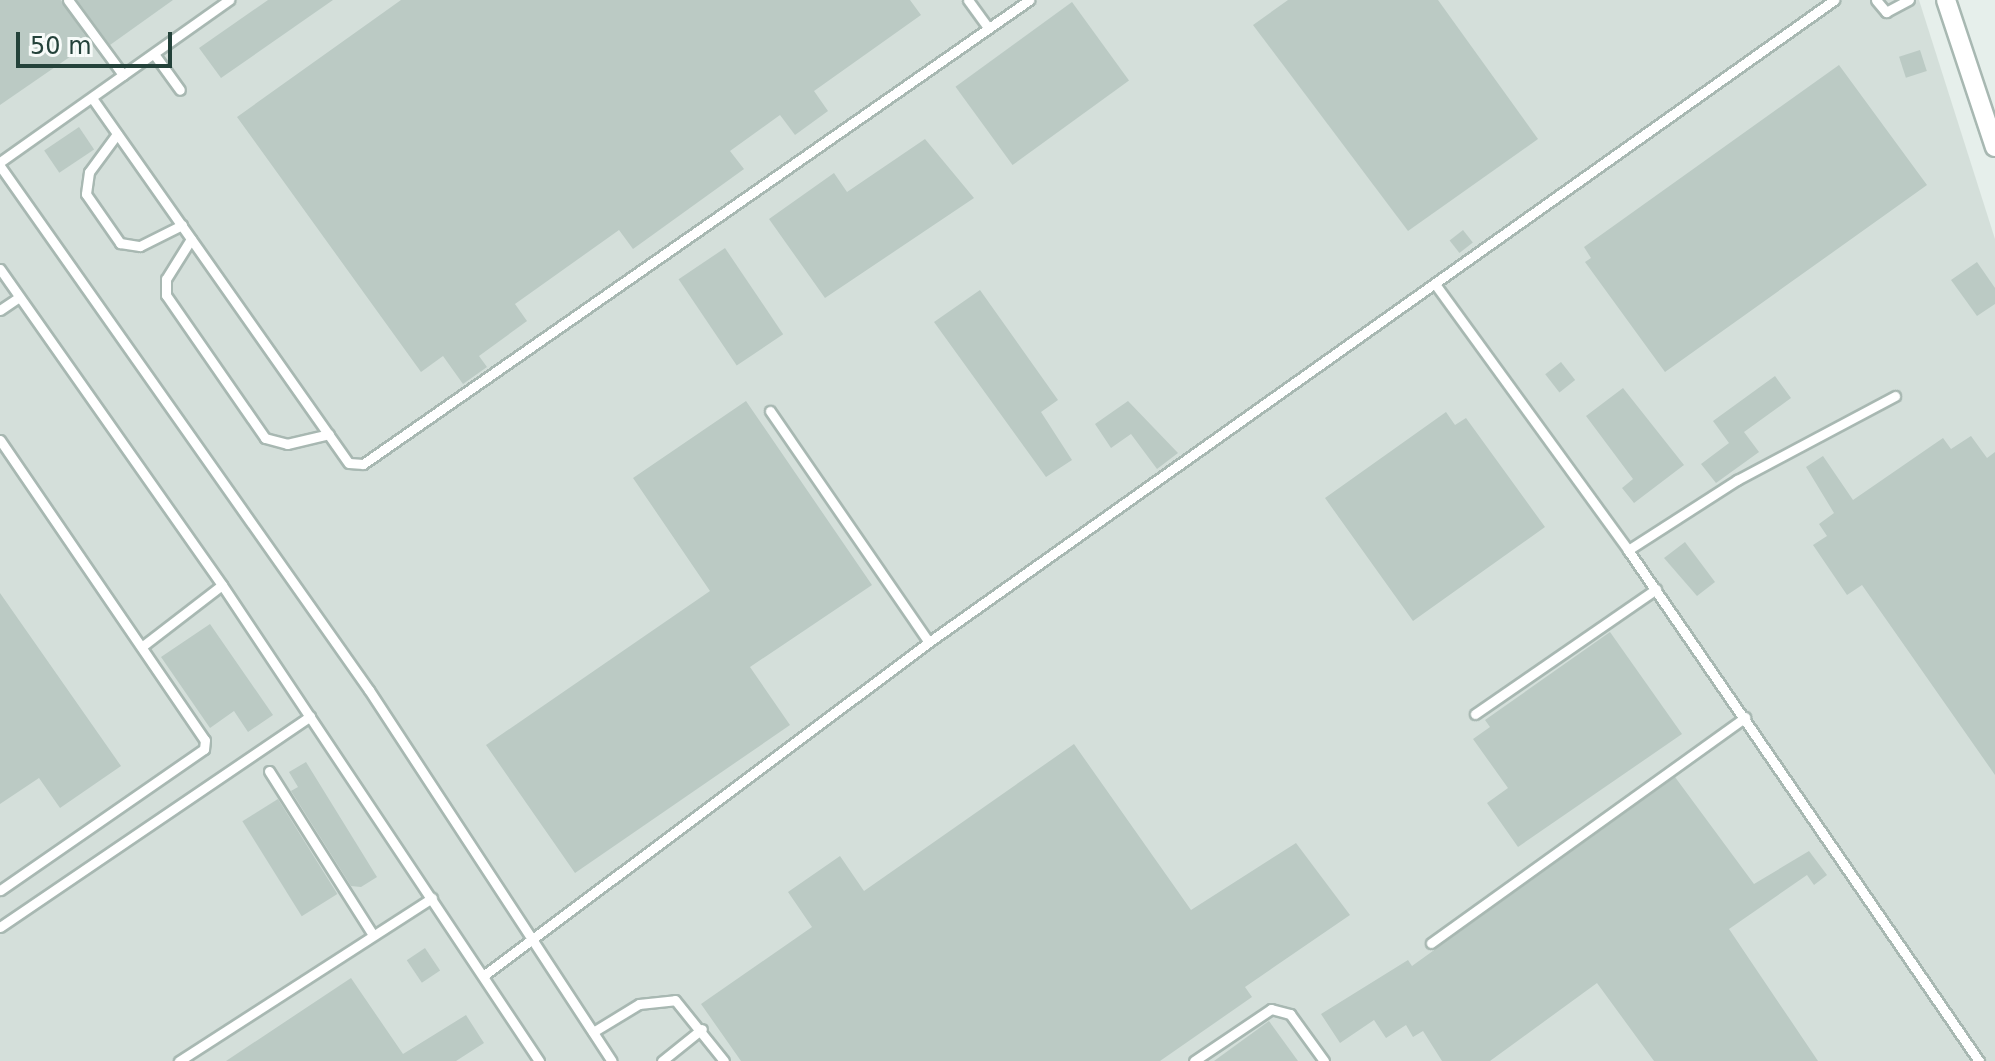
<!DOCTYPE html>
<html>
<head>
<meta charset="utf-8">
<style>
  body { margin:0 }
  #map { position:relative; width:1995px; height:1061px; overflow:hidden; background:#e6efeb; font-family:"DejaVu Sans",sans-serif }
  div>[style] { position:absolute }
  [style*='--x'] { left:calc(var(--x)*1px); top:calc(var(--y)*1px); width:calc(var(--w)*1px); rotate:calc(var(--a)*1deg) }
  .built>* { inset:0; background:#d4dfda }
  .building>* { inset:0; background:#bbcac4; transform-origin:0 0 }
  .roads { filter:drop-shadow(2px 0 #a8b8b2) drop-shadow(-2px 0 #a8b8b2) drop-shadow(0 2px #a8b8b2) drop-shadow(0 -2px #a8b8b2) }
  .service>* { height:9px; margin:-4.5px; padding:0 4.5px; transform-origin:4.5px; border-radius:4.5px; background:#fff }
  .minor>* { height:18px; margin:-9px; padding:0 9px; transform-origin:9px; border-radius:9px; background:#fff }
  span { translate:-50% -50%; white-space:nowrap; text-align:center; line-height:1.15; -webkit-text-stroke:8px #f7fbf9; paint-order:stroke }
  .scale { position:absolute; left:16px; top:32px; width:156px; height:36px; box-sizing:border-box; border:4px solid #24423a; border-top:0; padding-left:10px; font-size:24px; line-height:28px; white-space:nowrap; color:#24423a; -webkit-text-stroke:6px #f7fbf9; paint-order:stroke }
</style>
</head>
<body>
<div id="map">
  <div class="built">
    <i style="clip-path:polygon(0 0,1919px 0,1995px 239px,1995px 1061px,0 1061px)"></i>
  </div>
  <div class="building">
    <i style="clip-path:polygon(0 0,61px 0,90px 43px,0 105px)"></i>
    <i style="clip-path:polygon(77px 0,173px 0,110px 45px)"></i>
    <i style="clip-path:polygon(268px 0,333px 0,221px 78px,199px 48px)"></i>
    <i style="clip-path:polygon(401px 0,910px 0,921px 15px,814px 91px,828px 111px,795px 135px,780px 115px,730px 151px,744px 169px,633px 249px,619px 230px,515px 304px,527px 321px,479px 356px,487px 367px,463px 384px,443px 356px,421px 372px,237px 117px)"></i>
    <i style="clip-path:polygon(1288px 0,1438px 0,1538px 139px,1408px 231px,1253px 25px)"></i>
    <i style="left:1072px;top:2px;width:97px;height:144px;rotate:54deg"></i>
    <i style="left:1920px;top:50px;width:22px;height:22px;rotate:72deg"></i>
    <i style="clip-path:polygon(1839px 65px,1927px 185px,1665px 372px,1585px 262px,1591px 258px,1584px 247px)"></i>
    <i style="left:79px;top:127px;width:27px;height:42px;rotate:56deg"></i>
    <i style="clip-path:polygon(925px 139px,974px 198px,825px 298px,769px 219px,834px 173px,847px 192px)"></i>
    <i style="left:1463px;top:230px;width:16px;height:17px;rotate:52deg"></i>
    <i style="left:725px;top:248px;width:104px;height:56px;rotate:56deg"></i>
    <i style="clip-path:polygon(1977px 262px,1995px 288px,1995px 304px,1977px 316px,1951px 280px)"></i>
    <i style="clip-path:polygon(980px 290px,1058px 400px,1041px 412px,1072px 460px,1046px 477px,934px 322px)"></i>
    <i style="left:1561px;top:362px;width:23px;height:20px;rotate:52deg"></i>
    <i style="clip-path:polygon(1775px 376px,1791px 398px,1744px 432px,1759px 452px,1716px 483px,1701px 464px,1729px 443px,1713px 421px)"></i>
    <i style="clip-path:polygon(1623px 388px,1684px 465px,1634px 503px,1622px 488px,1633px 479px,1586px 416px)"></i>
    <i style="clip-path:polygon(746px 401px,872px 585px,750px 667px,790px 725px,575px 873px,486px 745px,710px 591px,633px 478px)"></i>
    <i style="clip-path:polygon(1128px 401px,1178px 453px,1157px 469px,1131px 434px,1111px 448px,1095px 424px)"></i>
    <i style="clip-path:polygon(1446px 412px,1455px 425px,1466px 418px,1545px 527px,1413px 621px,1325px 498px)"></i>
    <i style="clip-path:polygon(1971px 436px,1987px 458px,1995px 452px,1995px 775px,1862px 585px,1847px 595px,1813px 545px,1827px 536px,1819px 524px,1834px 513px,1806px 467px,1823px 456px,1853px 500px,1943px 438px,1951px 449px)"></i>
    <i style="clip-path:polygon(1685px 542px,1715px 582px,1697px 596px,1664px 558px)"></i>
    <i style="clip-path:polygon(0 593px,121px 766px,60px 808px,39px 778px,0 804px)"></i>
    <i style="clip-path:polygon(210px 624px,273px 715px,248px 732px,234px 711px,210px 728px,161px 657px)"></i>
    <i style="clip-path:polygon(1610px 632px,1682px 734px,1518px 847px,1487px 803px,1508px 788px,1473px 739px,1490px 727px,1485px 720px)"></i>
    <i style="clip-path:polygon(1074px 744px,1191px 910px,1296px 843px,1350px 915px,1245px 987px,1252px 997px,1160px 1061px,741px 1061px,701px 1004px,812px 927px,788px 892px,840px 856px,864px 891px)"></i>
    <i style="clip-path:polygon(306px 762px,377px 877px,361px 887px,351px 886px,291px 791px,298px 787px,289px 772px)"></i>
    <i style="clip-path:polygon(1675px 777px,1754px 884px,1809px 851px,1827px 875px,1814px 885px,1807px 875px,1729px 929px,1818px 1061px,1654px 1061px,1597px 983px,1490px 1061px,1442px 1061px,1423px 1031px,1413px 1037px,1406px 1025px,1386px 1038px,1374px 1020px,1340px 1043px,1321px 1014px,1408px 960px,1412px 966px)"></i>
    <i style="left:278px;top:799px;width:112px;height:42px;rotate:58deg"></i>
    <i style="left:425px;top:948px;width:27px;height:22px;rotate:56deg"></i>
    <i style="clip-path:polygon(351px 978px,403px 1054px,466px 1015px,484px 1043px,456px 1061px,226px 1061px)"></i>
    <i style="clip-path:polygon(1269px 1021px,1298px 1061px,1214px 1061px)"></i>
  </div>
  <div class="roads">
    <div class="service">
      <i style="--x:68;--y:0;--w:93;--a:53.7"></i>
      <i style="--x:968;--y:0;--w:34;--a:54"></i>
      <i style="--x:1876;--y:0;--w:16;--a:50"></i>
      <i style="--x:1886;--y:12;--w:26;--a:-28"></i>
      <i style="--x:154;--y:54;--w:44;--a:54.2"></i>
      <i style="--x:92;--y:98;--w:446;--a:54.9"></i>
      <i style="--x:349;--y:463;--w:14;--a:4"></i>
      <i style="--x:363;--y:464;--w:812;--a:-34.86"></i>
      <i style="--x:117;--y:134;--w:47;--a:126.4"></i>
      <i style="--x:89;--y:172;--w:22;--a:98"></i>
      <i style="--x:86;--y:194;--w:60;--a:55.2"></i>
      <i style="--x:120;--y:243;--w:20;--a:9"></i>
      <i style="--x:140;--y:246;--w:47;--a:-26.6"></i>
      <i style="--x:0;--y:162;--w:281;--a:-35.3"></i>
      <i style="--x:0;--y:166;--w:641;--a:54.85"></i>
      <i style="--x:369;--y:690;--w:443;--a:56.8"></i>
      <i style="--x:191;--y:239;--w:47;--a:122"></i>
      <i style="--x:166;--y:279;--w:16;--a:90"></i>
      <i style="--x:166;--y:295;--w:174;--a:55.3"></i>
      <i style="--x:265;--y:438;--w:23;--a:15"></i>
      <i style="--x:287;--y:444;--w:43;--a:-13.4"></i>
      <i style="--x:0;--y:269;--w:386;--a:54.9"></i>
      <i style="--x:222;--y:585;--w:572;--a:56.34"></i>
      <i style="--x:1435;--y:284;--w:329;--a:54"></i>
      <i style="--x:1628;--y:550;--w:620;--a:55.52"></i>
      <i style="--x:0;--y:310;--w:23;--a:-34"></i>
      <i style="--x:770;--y:411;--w:280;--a:55.5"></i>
      <i style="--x:0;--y:440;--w:363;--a:55.7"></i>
      <i style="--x:205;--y:740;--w:9;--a:96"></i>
      <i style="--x:204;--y:749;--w:248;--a:145.3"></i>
      <i style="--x:1628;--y:550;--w:130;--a:-32.7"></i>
      <i style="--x:1737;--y:480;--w:179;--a:-28"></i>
      <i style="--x:144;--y:645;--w:98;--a:-37.6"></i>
      <i style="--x:1475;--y:714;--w:220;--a:-34.6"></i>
      <i style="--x:269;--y:771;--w:194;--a:57.6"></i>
      <i style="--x:0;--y:927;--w:375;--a:-34.2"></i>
      <i style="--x:1431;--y:943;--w:387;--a:-35.7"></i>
      <i style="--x:483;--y:976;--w:557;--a:-36.83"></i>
      <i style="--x:929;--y:642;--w:1110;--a:-35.35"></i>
      <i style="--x:593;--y:1032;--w:54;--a:-31.3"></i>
      <i style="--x:639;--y:1004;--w:36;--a:-6"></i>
      <i style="--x:675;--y:1000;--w:78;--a:51.2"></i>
      <i style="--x:179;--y:1061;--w:301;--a:-32.8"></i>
      <i style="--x:662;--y:1061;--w:51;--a:-38.7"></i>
      <i style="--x:1194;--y:1061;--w:93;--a:-34"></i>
      <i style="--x:1271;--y:1009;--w:20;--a:15"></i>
      <i style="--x:1290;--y:1014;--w:58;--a:54.1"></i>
    </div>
    <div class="minor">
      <i style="--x:1946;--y:0;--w:155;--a:71.6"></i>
    </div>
  </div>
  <div class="scale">50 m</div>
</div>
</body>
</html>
